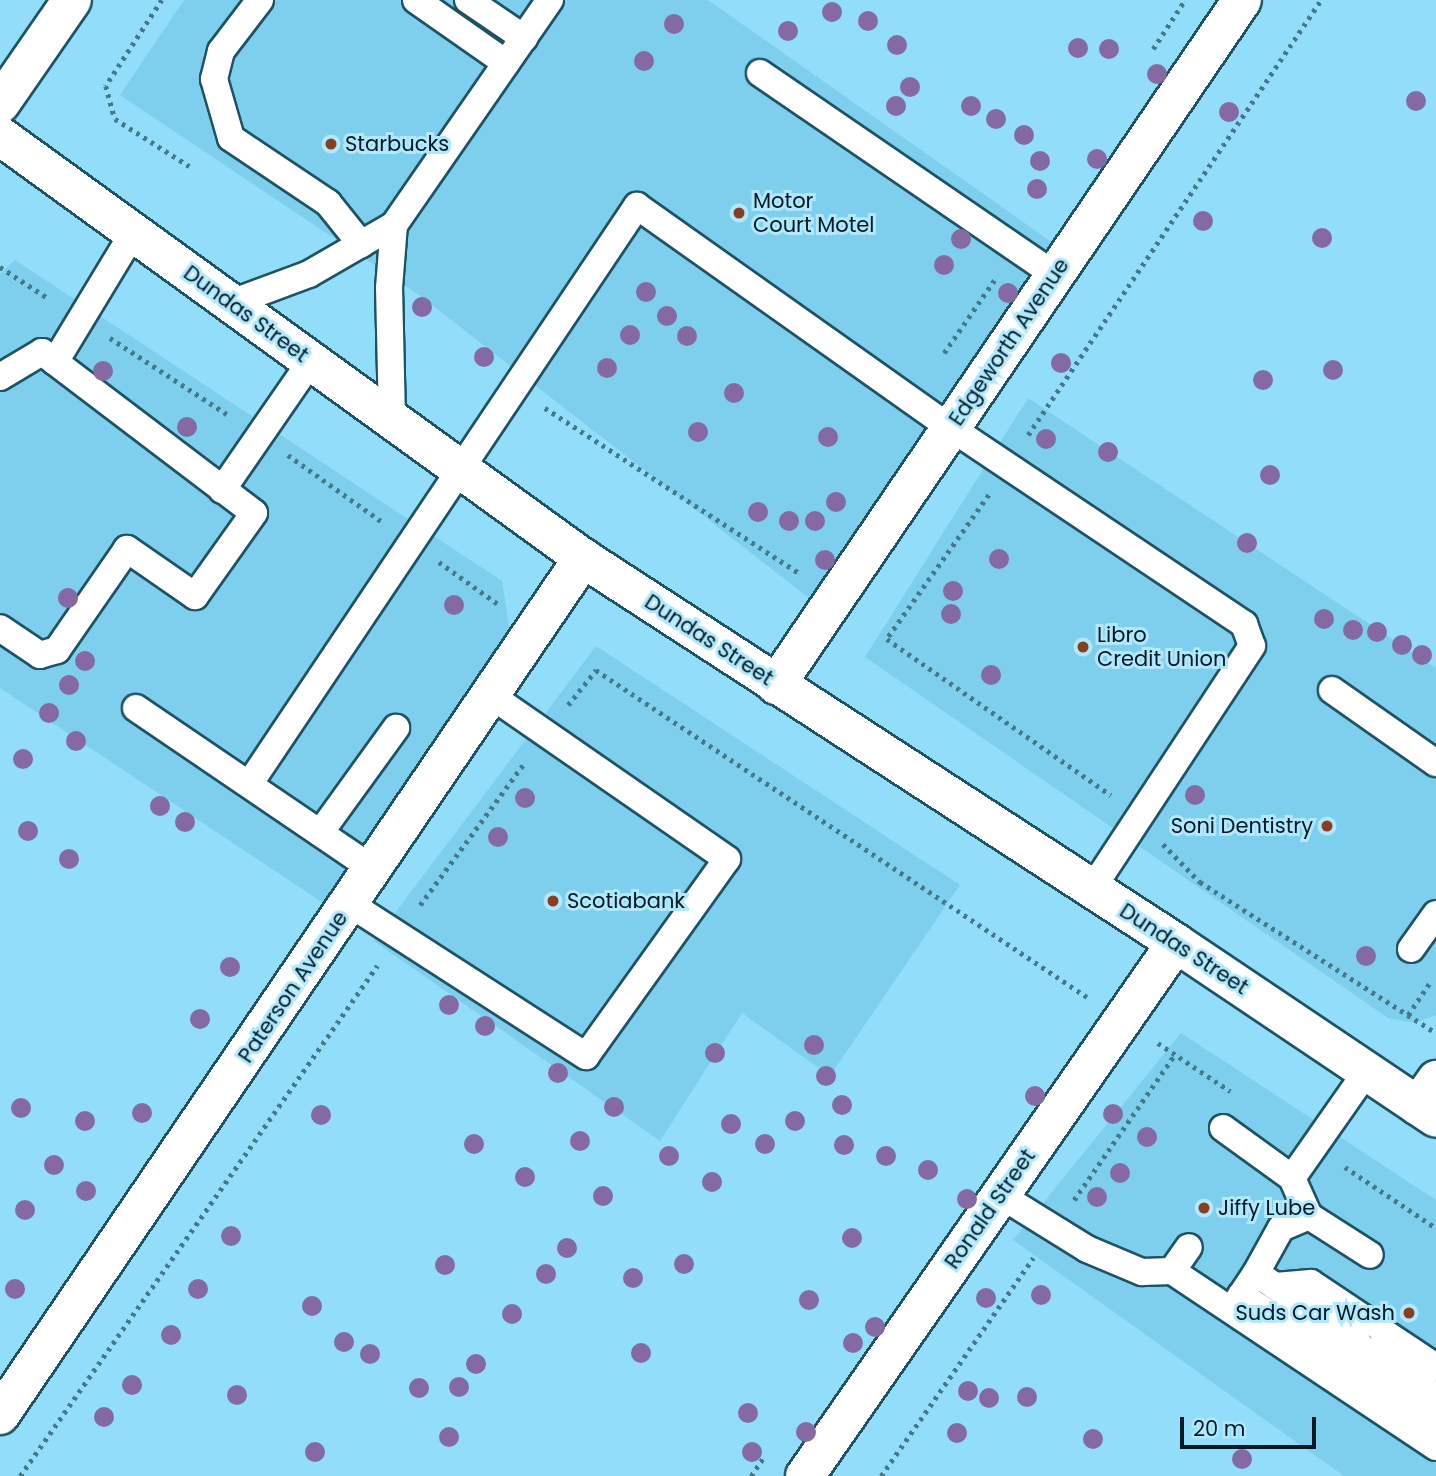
<!DOCTYPE html>
<html>
<head>
<meta charset="utf-8">
<style>
  body { margin:0 }
  #map { position:relative; width:1436px; height:1476px; overflow:hidden; background:#92defa; font-family:Poppins,sans-serif }
  div>[style] { position:absolute }
  [style*='--x'] { left:calc(var(--x)*1px); top:calc(var(--y)*1px); width:calc(var(--w)*1px); rotate:calc(var(--a)*1deg) }
  .built>* { inset:0; background:#7dcfed }
  .path>* { height:4.5px; margin-top:-2.25px; transform-origin:0; background:repeating-linear-gradient(90deg,#45788a 0 3.5px,transparent 0 8.5px) }
  .roads { filter:drop-shadow(2px 0 #1d5365) drop-shadow(-2px 0 #1d5365) drop-shadow(0 2px #1d5365) drop-shadow(0 -2px #1d5365) }
  .lane>* { height:26px; margin:-13px; padding:0 13px; transform-origin:13px; border-radius:13px; background:#fff }
  .street>* { height:38px; margin:-19px; padding:0 19px; transform-origin:19px; border-radius:19px; background:#fff }
  .secondary>* { height:38px; margin:-19px; padding:0 19px; transform-origin:19px; border-radius:19px; background:#fff }
  .trees>* { width:20px; height:20px; margin:-10px; border-radius:50%; background:#8569a3 }
  .dots>* { width:19px; height:19px; translate:-50% -50%; box-sizing:border-box; border:4px solid #b1e8fd; border-radius:50% }
  span { translate:-50% -50%; white-space:nowrap; text-align:center; line-height:1.15; -webkit-text-stroke:6px #b1e8fd; paint-order:stroke }
  .poi-label { font-size:21px; color:#001b25 }
  .left { translate:0 -50%; text-align:left }
  .right { translate:-100% -50%; text-align:right }
  .street-label { font-size:21px; color:#001b25 }
  .scale { position:absolute; left:1180px; top:1417px; width:136px; height:32px; box-sizing:border-box; border:4px solid #001b25; border-top:0; padding-left:9px; font-size:21px; line-height:24px; white-space:nowrap; color:#001b25; -webkit-text-stroke:5px #b1e8fd; paint-order:stroke }
</style>
</head>
<body>
<div id="map">
  <div class="built">
    <i style="clip-path:polygon(184px 0,708px 0,1053px 243px,809px 598px,419px 295px,120px 95px)"></i>
    <i style="clip-path:polygon(15px 260px,502px 581px,510px 632px,326px 905px,0 688px,0 274px)"></i>
    <i style="clip-path:polygon(1028px 398px,1436px 668px,1436px 1015px,1415px 1023px,1388px 1018px,865px 657px)"></i>
    <i style="clip-path:polygon(596px 646px,960px 885px,830px 1076px,742px 1013px,660px 1141px,374px 941px)"></i>
    <i style="clip-path:polygon(1181px 1033px,1436px 1200px,1436px 1476px,1344px 1476px,1013px 1240px)"></i>
  </div>
  <div class="path">
    <i style="--x:162;--y:0;--w:103;--a:123.1"></i>
    <i style="--x:106;--y:86;--w:34;--a:75"></i>
    <i style="--x:115;--y:119;--w:88;--a:32.4"></i>
    <i style="--x:1153;--y:49;--w:59;--a:-56.9"></i>
    <i style="--x:0;--y:267;--w:59;--a:33.1"></i>
    <i style="--x:110;--y:338;--w:141;--a:33.1"></i>
    <i style="--x:944;--y:353;--w:90;--a:-55.4"></i>
    <i style="--x:545;--y:408;--w:305;--a:33"></i>
    <i style="--x:1028;--y:435;--w:524;--a:-56.04"></i>
    <i style="--x:288;--y:455;--w:114;--a:35.4"></i>
    <i style="--x:989;--y:495;--w:176;--a:125.3"></i>
    <i style="--x:887;--y:639;--w:273;--a:34.9"></i>
    <i style="--x:439;--y:562;--w:76;--a:35.4"></i>
    <i style="--x:568;--y:705;--w:45;--a:-51.3"></i>
    <i style="--x:596;--y:670;--w:590;--a:33.66"></i>
    <i style="--x:1163;--y:844;--w:53;--a:45.8"></i>
    <i style="--x:1200;--y:882;--w:280;--a:32.6"></i>
    <i style="--x:420;--y:905;--w:177;--a:-53.7"></i>
    <i style="--x:1408;--y:1015;--w:41;--a:-55.9"></i>
    <i style="--x:1158;--y:1043;--w:87;--a:33.7"></i>
    <i style="--x:1345;--y:1167;--w:110;--a:33.8"></i>
    <i style="--x:1074;--y:1200;--w:178;--a:-55.3"></i>
    <i style="--x:20;--y:1476;--w:623;--a:-55.01"></i>
    <i style="--x:751;--y:1476;--w:23;--a:-56"></i>
    <i style="--x:881;--y:1476;--w:266;--a:-55.1"></i>
  </div>
  <div class="roads">
    <div class="lane">
      <i style="--x:260;--y:0;--w:64;--a:127.4"></i>
      <i style="--x:221;--y:51;--w:29;--a:104"></i>
      <i style="--x:214;--y:79;--w:61;--a:73.9"></i>
      <i style="--x:231;--y:138;--w:117;--a:33.8"></i>
      <i style="--x:328;--y:203;--w:53;--a:51.2"></i>
      <i style="--x:416;--y:0;--w:110;--a:35"></i>
      <i style="--x:468;--y:0;--w:68;--a:34.2"></i>
      <i style="--x:760;--y:73;--w:358;--a:34.4"></i>
      <i style="--x:231;--y:303;--w:83;--a:-20.4"></i>
      <i style="--x:309;--y:274;--w:98;--a:-30"></i>
      <i style="--x:394;--y:225;--w:274;--a:-55.3"></i>
      <i style="--x:55;--y:362;--w:151;--a:-58.8"></i>
      <i style="--x:0;--y:377;--w:49;--a:-30.8"></i>
      <i style="--x:42;--y:352;--w:266;--a:37.2"></i>
      <i style="--x:254;--y:513;--w:102;--a:125.4"></i>
      <i style="--x:195;--y:596;--w:83;--a:-145.3"></i>
      <i style="--x:127;--y:549;--w:123;--a:124.7"></i>
      <i style="--x:57;--y:650;--w:18;--a:164"></i>
      <i style="--x:40;--y:655;--w:48;--a:-146"></i>
      <i style="--x:392;--y:419;--w:131;--a:-91.3"></i>
      <i style="--x:389;--y:288;--w:63;--a:-85.5"></i>
      <i style="--x:222;--y:490;--w:157;--a:-55.4"></i>
      <i style="--x:1332;--y:690;--w:127;--a:35.1"></i>
      <i style="--x:136;--y:708;--w:287;--a:34.2"></i>
      <i style="--x:250;--y:783;--w:695;--a:-56.15"></i>
      <i style="--x:637;--y:206;--w:385;--a:35.3"></i>
      <i style="--x:951;--y:428;--w:353;--a:33.8"></i>
      <i style="--x:1244;--y:624;--w:23;--a:70"></i>
      <i style="--x:1252;--y:646;--w:291;--a:123.4"></i>
      <i style="--x:320;--y:833;--w:130;--a:-54.1"></i>
      <i style="--x:350;--y:904;--w:281;--a:32.8"></i>
      <i style="--x:586;--y:1056;--w:242;--a:-54.4"></i>
      <i style="--x:727;--y:859;--w:288;--a:-145.3"></i>
      <i style="--x:1411;--y:949;--w:43;--a:-54.5"></i>
      <i style="--x:1223;--y:1128;--w:85;--a:35.9"></i>
      <i style="--x:1292;--y:1178;--w:42;--a:65.9"></i>
      <i style="--x:1309;--y:1216;--w:72;--a:32.6"></i>
      <i style="--x:1292;--y:1178;--w:131;--a:-55"></i>
      <i style="--x:1000;--y:1195;--w:102;--a:31.8"></i>
      <i style="--x:1087;--y:1249;--w:60;--a:22.7"></i>
      <i style="--x:1142;--y:1272;--w:30;--a:-2"></i>
      <i style="--x:1172;--y:1271;--w:317;--a:33.7"></i>
      <i style="--x:1172;--y:1271;--w:29;--a:-55"></i>
      <i style="--x:1256;--y:1273;--w:51;--a:-60.9"></i>
      <i style="--x:1281;--y:1228;--w:30;--a:-23"></i>
      <i style="--x:1275;--y:1286;--w:36;--a:-5"></i>
      <i style="--x:1311;--y:1283;--w:72;--a:33.7"></i>
      <i style="--x:1241;--y:1295;--w:233;--a:33.3"></i>
      <i style="--x:1232;--y:1309;--w:43;--a:-56.3"></i>
      <i style="--x:1256;--y:1273;--w:125;--a:34.6"></i>
      <i style="--x:1382;--y:1331;--w:65;--a:33.7"></i>
      <i style="--x:1369;--y:1351;--w:81;--a:33.9"></i>
    </div>
    <div class="street">
      <i style="--x:776;--y:685;--w:828;--a:-55.77"></i>
      <i style="--x:1418;--y:1106;--w:32;--a:-55"></i>
      <i style="--x:0;--y:1415;--w:1037;--a:-55.77"></i>
      <i style="--x:805;--y:1476;--w:649;--a:-55.16"></i>
    </div>
    <div class="secondary">
      <i style="--x:0;--y:104;--w:126;--a:-55.3"></i>
      <i style="--x:0;--y:136;--w:720;--a:35.9"></i>
      <i style="--x:583;--y:558;--w:707;--a:32.99"></i>
      <i style="--x:1176;--y:943;--w:313;--a:33.9"></i>
    </div>
  </div>
  <div class="trees">
    <i style="left:832px;top:12px"></i>
    <i style="left:868px;top:21px"></i>
    <i style="left:674px;top:24px"></i>
    <i style="left:788px;top:31px"></i>
    <i style="left:897px;top:45px"></i>
    <i style="left:1078px;top:48px"></i>
    <i style="left:1109px;top:49px"></i>
    <i style="left:644px;top:61px"></i>
    <i style="left:1157px;top:74px"></i>
    <i style="left:910px;top:87px"></i>
    <i style="left:1416px;top:101px"></i>
    <i style="left:896px;top:106px"></i>
    <i style="left:971px;top:106px"></i>
    <i style="left:1229px;top:112px"></i>
    <i style="left:996px;top:119px"></i>
    <i style="left:1024px;top:135px"></i>
    <i style="left:1097px;top:159px"></i>
    <i style="left:1040px;top:161px"></i>
    <i style="left:1037px;top:189px"></i>
    <i style="left:1203px;top:221px"></i>
    <i style="left:1322px;top:238px"></i>
    <i style="left:961px;top:239px"></i>
    <i style="left:944px;top:265px"></i>
    <i style="left:646px;top:292px"></i>
    <i style="left:1008px;top:293px"></i>
    <i style="left:422px;top:307px"></i>
    <i style="left:667px;top:316px"></i>
    <i style="left:630px;top:335px"></i>
    <i style="left:687px;top:336px"></i>
    <i style="left:484px;top:357px"></i>
    <i style="left:1061px;top:363px"></i>
    <i style="left:607px;top:368px"></i>
    <i style="left:1333px;top:370px"></i>
    <i style="left:103px;top:371px"></i>
    <i style="left:1263px;top:380px"></i>
    <i style="left:734px;top:393px"></i>
    <i style="left:187px;top:427px"></i>
    <i style="left:698px;top:432px"></i>
    <i style="left:828px;top:437px"></i>
    <i style="left:1046px;top:439px"></i>
    <i style="left:1108px;top:452px"></i>
    <i style="left:1270px;top:475px"></i>
    <i style="left:836px;top:502px"></i>
    <i style="left:758px;top:512px"></i>
    <i style="left:789px;top:521px"></i>
    <i style="left:815px;top:521px"></i>
    <i style="left:1247px;top:543px"></i>
    <i style="left:999px;top:559px"></i>
    <i style="left:825px;top:560px"></i>
    <i style="left:953px;top:591px"></i>
    <i style="left:68px;top:598px"></i>
    <i style="left:454px;top:605px"></i>
    <i style="left:951px;top:614px"></i>
    <i style="left:1324px;top:619px"></i>
    <i style="left:1353px;top:630px"></i>
    <i style="left:1377px;top:632px"></i>
    <i style="left:1402px;top:645px"></i>
    <i style="left:1422px;top:655px"></i>
    <i style="left:85px;top:661px"></i>
    <i style="left:991px;top:675px"></i>
    <i style="left:69px;top:685px"></i>
    <i style="left:49px;top:713px"></i>
    <i style="left:76px;top:741px"></i>
    <i style="left:23px;top:759px"></i>
    <i style="left:1195px;top:795px"></i>
    <i style="left:525px;top:798px"></i>
    <i style="left:160px;top:806px"></i>
    <i style="left:185px;top:822px"></i>
    <i style="left:28px;top:831px"></i>
    <i style="left:498px;top:837px"></i>
    <i style="left:69px;top:859px"></i>
    <i style="left:1366px;top:956px"></i>
    <i style="left:230px;top:967px"></i>
    <i style="left:449px;top:1005px"></i>
    <i style="left:200px;top:1019px"></i>
    <i style="left:485px;top:1026px"></i>
    <i style="left:814px;top:1045px"></i>
    <i style="left:715px;top:1053px"></i>
    <i style="left:558px;top:1073px"></i>
    <i style="left:826px;top:1076px"></i>
    <i style="left:1035px;top:1096px"></i>
    <i style="left:842px;top:1105px"></i>
    <i style="left:614px;top:1107px"></i>
    <i style="left:21px;top:1108px"></i>
    <i style="left:142px;top:1113px"></i>
    <i style="left:1113px;top:1114px"></i>
    <i style="left:321px;top:1115px"></i>
    <i style="left:85px;top:1121px"></i>
    <i style="left:795px;top:1121px"></i>
    <i style="left:731px;top:1124px"></i>
    <i style="left:1147px;top:1137px"></i>
    <i style="left:580px;top:1141px"></i>
    <i style="left:474px;top:1144px"></i>
    <i style="left:765px;top:1144px"></i>
    <i style="left:844px;top:1145px"></i>
    <i style="left:669px;top:1156px"></i>
    <i style="left:886px;top:1156px"></i>
    <i style="left:54px;top:1165px"></i>
    <i style="left:928px;top:1170px"></i>
    <i style="left:1120px;top:1173px"></i>
    <i style="left:525px;top:1177px"></i>
    <i style="left:712px;top:1182px"></i>
    <i style="left:86px;top:1191px"></i>
    <i style="left:603px;top:1196px"></i>
    <i style="left:1097px;top:1197px"></i>
    <i style="left:967px;top:1199px"></i>
    <i style="left:25px;top:1210px"></i>
    <i style="left:231px;top:1236px"></i>
    <i style="left:852px;top:1238px"></i>
    <i style="left:567px;top:1248px"></i>
    <i style="left:684px;top:1264px"></i>
    <i style="left:445px;top:1265px"></i>
    <i style="left:546px;top:1274px"></i>
    <i style="left:633px;top:1278px"></i>
    <i style="left:15px;top:1289px"></i>
    <i style="left:198px;top:1289px"></i>
    <i style="left:1041px;top:1295px"></i>
    <i style="left:986px;top:1298px"></i>
    <i style="left:809px;top:1300px"></i>
    <i style="left:312px;top:1306px"></i>
    <i style="left:512px;top:1314px"></i>
    <i style="left:875px;top:1327px"></i>
    <i style="left:171px;top:1335px"></i>
    <i style="left:344px;top:1342px"></i>
    <i style="left:853px;top:1343px"></i>
    <i style="left:641px;top:1353px"></i>
    <i style="left:370px;top:1354px"></i>
    <i style="left:476px;top:1364px"></i>
    <i style="left:132px;top:1385px"></i>
    <i style="left:459px;top:1387px"></i>
    <i style="left:419px;top:1388px"></i>
    <i style="left:968px;top:1391px"></i>
    <i style="left:237px;top:1395px"></i>
    <i style="left:1027px;top:1397px"></i>
    <i style="left:989px;top:1398px"></i>
    <i style="left:748px;top:1413px"></i>
    <i style="left:104px;top:1417px"></i>
    <i style="left:806px;top:1432px"></i>
    <i style="left:957px;top:1433px"></i>
    <i style="left:449px;top:1437px"></i>
    <i style="left:1093px;top:1439px"></i>
    <i style="left:315px;top:1452px"></i>
    <i style="left:752px;top:1452px"></i>
    <i style="left:1242px;top:1459px"></i>
  </div>
  <div class="dots">
    <i style="left:331px;top:144px;background:#873f1f"></i>
    <i style="left:739px;top:213px;background:#873f1f"></i>
    <i style="left:1083px;top:647px;background:#873f1f"></i>
    <i style="left:1327px;top:826px;background:#873f1f"></i>
    <i style="left:553px;top:901px;background:#873f1f"></i>
    <i style="left:1204px;top:1208px;background:#873f1f"></i>
    <i style="left:1409px;top:1313px;background:#873f1f"></i>
  </div>
  <div class="poi-label">
    <span class="left" style="left:345px;top:144px">Starbucks</span>
    <span class="left" style="left:753px;top:213px">Motor<br>Court Motel</span>
    <span class="left" style="left:1097px;top:647px">Libro<br>Credit Union</span>
    <span class="right" style="left:1313px;top:826px">Soni Dentistry</span>
    <span class="left" style="left:567px;top:901px">Scotiabank</span>
    <span class="left" style="left:1218px;top:1208px">Jiffy Lube</span>
    <span class="right" style="left:1395px;top:1313px">Suds Car Wash</span>
  </div>
  <div class="street-label">
    <span style="left:246px;top:314px;rotate:36deg">Dundas Street</span>
    <span style="left:1009px;top:342px;rotate:-56deg">Edgeworth Avenue</span>
    <span style="left:709px;top:640px;rotate:33deg">Dundas Street</span>
    <span style="left:1184px;top:949px;rotate:33deg">Dundas Street</span>
    <span style="left:293px;top:987px;rotate:-56deg">Paterson Avenue</span>
    <span style="left:990px;top:1209px;rotate:-55deg">Ronald Street</span>
  </div>
  <div class="scale">20 m</div>
</div>
</body>
</html>
